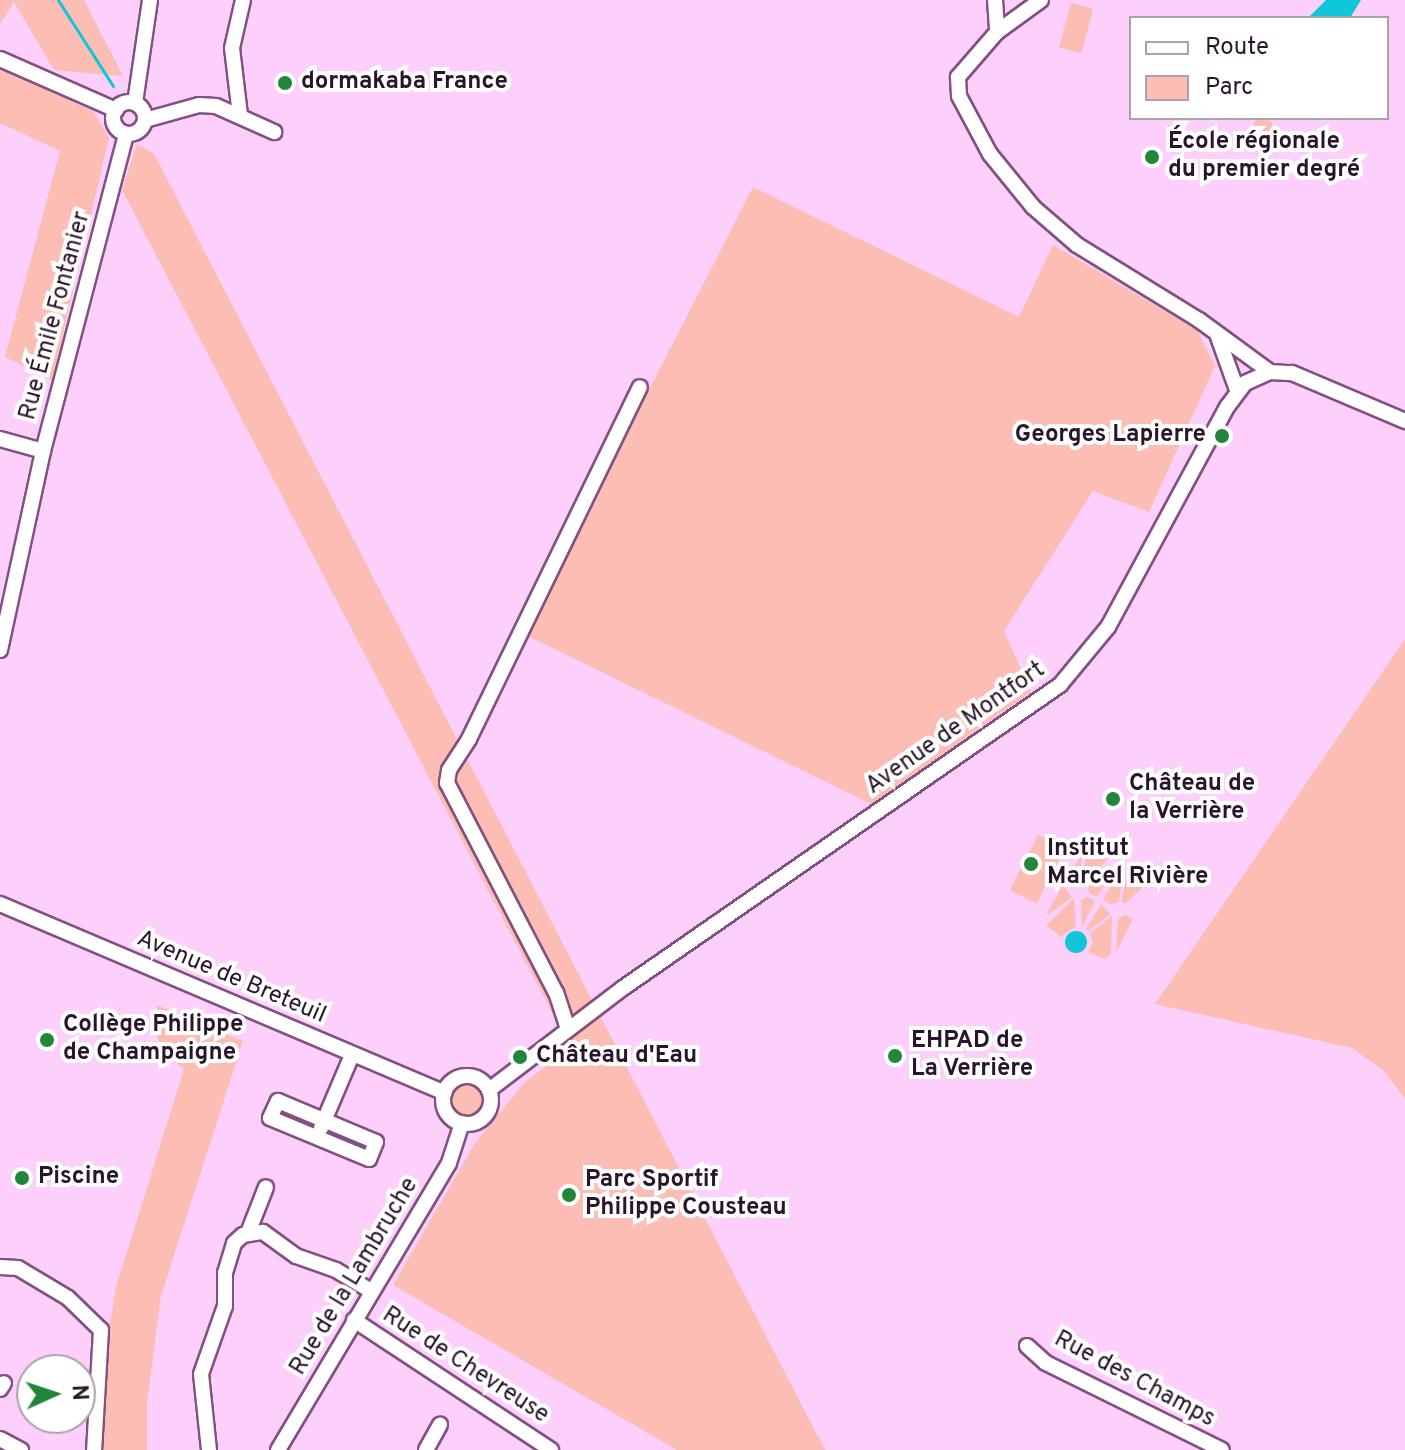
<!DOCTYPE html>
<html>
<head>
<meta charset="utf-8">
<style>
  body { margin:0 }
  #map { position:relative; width:1405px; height:1450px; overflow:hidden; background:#fdcffb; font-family:Overpass,sans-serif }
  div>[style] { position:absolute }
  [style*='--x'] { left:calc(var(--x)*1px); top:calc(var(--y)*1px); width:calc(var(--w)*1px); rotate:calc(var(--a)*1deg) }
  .green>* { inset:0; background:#fbbdb4; transform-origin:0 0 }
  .round { border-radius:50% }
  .water>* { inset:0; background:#0fc6d9 }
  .stream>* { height:3px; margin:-1.5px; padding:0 1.5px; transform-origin:1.5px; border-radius:1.5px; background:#0fc6d9 }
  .roads { filter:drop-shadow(2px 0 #825081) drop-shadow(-2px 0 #825081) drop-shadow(0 2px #825081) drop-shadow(0 -2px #825081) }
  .minor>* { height:14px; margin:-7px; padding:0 7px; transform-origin:7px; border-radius:7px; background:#fff }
  .minor>.ring { margin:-7px; padding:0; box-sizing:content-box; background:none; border:14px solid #fff; border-radius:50% }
  .dots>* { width:22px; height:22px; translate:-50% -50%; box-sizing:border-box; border:4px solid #fff; border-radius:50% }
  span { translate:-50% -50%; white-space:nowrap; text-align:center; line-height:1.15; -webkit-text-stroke:8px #fff; paint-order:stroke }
  .poi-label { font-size:24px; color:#2a162a; font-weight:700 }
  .left { translate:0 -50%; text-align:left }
  .right { translate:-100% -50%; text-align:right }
  .street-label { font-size:24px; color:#2a162a }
  .legend { position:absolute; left:1129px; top:16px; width:260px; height:104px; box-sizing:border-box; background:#fff; border:2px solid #aaa2aa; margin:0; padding:10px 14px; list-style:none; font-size:24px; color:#2a162a }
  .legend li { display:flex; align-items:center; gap:16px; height:40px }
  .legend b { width:40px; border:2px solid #aaa2aa }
  .north { position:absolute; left:16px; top:1354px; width:80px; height:80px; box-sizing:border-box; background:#fff; border:2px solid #aaa2aa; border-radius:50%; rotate:87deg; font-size:22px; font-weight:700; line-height:32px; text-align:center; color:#2a162a }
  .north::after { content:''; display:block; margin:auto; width:28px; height:36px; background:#21853a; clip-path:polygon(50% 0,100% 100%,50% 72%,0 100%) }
</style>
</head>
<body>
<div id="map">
  <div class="green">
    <i style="clip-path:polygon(0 0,84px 0,123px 76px,54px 70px,14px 2px,0 24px)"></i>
    <i style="left:1071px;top:3px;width:23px;height:46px;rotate:15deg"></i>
    <i style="clip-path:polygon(0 67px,94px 112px,109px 138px,52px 380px,5px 357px,60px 151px,0 123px)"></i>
    <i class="round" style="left:1254px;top:116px;width:18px;height:18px"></i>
    <i style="clip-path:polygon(137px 144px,154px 154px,825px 1450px,677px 1450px,393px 1285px,475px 1143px,524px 1083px,570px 1047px,122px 190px)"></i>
    <i style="clip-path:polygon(753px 187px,1019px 317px,1053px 245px,1197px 330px,1215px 366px,1149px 512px,1093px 491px,1004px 631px,1031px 692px,871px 804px,524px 634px)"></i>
    <i style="clip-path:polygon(1405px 639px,1405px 1099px,1384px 1071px,1352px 1048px,1155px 1004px)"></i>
    <i style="left:1038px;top:835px;width:30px;height:62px;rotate:27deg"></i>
    <i style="clip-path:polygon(1088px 845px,1110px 857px,1085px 883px,1082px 881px)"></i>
    <i style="clip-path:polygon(1082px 854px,1080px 882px,1073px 886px,1065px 881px)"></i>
    <i style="clip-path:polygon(1109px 866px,1113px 868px,1097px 897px,1089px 893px,1088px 886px)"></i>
    <i style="clip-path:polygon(1129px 868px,1151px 879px,1125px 904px,1121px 901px)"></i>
    <i style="clip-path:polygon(1119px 870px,1123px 872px,1119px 901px,1111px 904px,1103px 900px)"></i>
    <i style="clip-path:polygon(1063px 885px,1072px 897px,1049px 914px,1047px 913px)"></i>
    <i style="clip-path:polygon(1087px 897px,1095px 901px,1082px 927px,1081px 900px)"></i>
    <i style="clip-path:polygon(1074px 898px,1076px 926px,1061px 937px,1046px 926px)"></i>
    <i style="clip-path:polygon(1101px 904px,1110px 914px,1089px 931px,1086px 929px)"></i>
    <i style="clip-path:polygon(1125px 915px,1133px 919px,1116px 953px,1118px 919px)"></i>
    <i style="clip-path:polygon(1112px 916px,1111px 954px,1105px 959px,1088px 952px,1093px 943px,1090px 933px)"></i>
    <i style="clip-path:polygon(157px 1005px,243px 1041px,161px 1296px,147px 1402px,147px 1450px,97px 1450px,103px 1368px,116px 1287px,184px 1069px,164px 1053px,157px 1037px)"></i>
    <i class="round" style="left:449px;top:1081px;width:36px;height:36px"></i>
  </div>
  <div class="water">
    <i style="clip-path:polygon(1326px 0,1361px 0,1350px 18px,1308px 18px)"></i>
    <i class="round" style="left:1065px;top:931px;width:22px;height:22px"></i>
  </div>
  <div class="stream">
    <i style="--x:58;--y:0;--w:102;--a:57.4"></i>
  </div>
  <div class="roads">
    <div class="minor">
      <i style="--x:995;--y:0;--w:32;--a:86"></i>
      <i style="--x:1041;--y:0;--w:54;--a:144"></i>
      <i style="--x:997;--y:32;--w:60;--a:130.9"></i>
      <i style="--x:958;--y:77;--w:19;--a:87"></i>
      <i style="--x:959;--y:96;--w:66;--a:61.9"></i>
      <i style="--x:990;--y:154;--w:68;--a:50.9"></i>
      <i style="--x:1033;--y:207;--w:58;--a:40.8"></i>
      <i style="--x:1077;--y:245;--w:143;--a:31.6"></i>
      <i style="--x:1199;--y:320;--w:88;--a:36.2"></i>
      <i style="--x:0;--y:59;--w:127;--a:23.7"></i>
      <i class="ring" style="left:113px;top:102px;width:18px;height:18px"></i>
      <i style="--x:135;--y:103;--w:104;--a:-81.7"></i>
      <i style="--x:240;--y:115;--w:67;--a:-96.8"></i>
      <i style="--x:232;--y:48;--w:49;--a:-77.1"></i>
      <i style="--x:145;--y:120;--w:56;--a:-15.5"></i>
      <i style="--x:199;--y:105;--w:17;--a:3"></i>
      <i style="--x:216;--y:106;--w:64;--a:24.1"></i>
      <i style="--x:1218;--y:337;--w:56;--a:70.3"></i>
      <i style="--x:0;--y:439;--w:45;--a:15.6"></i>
      <i style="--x:0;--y:650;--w:204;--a:-77.8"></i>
      <i style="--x:43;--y:451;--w:328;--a:-75.3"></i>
      <i style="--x:0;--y:904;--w:483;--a:23"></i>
      <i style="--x:568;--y:1029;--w:38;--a:-108"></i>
      <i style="--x:556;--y:993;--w:237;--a:-117.4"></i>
      <i style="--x:447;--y:783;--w:13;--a:-81"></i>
      <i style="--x:449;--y:770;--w:37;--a:-57"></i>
      <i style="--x:469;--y:739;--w:391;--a:-64.1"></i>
      <i class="ring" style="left:443px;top:1076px;width:34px;height:34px"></i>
      <i style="--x:489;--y:1090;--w:168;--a:-37.3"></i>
      <i style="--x:623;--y:988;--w:532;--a:-34.74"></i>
      <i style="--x:1060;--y:685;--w:75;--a:-50.4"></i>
      <i style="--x:1108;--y:627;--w:250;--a:-61.6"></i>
      <i style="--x:1227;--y:407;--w:30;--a:-53"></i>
      <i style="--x:1245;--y:383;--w:27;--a:-24"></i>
      <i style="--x:1270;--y:372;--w:22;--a:3"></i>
      <i style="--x:1292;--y:373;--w:123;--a:23"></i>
      <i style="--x:278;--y:1101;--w:106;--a:22.7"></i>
      <i style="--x:376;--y:1142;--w:18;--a:112"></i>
      <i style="--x:369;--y:1159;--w:107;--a:-157.5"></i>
      <i style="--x:270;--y:1118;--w:19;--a:-65"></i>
      <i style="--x:321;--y:1128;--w:79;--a:-67"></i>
      <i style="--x:248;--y:1233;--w:49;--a:-68.6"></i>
      <i style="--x:0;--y:1267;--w:18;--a:3"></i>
      <i style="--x:18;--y:1268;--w:58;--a:31"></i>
      <i style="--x:68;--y:1298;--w:46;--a:44.1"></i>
      <i style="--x:101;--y:1330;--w:120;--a:93.3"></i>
      <i style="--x:354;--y:1320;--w:236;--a:33.4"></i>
      <i style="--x:1027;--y:1346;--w:25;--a:42"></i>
      <i style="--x:1046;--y:1363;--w:196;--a:26.3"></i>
      <i style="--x:0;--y:1389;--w:7;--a:-56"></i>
      <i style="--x:0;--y:1439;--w:24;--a:28"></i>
      <i style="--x:209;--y:1450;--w:76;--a:-96"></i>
      <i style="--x:201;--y:1374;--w:72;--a:-70.6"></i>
      <i style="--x:225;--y:1306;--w:33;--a:-90"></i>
      <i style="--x:225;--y:1273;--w:31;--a:-73"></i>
      <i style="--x:234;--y:1243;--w:12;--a:-42"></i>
      <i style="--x:243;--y:1235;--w:20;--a:-9"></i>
      <i style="--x:263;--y:1232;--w:41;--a:36"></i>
      <i style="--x:296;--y:1256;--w:42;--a:19.3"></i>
      <i style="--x:336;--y:1270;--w:41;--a:31"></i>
      <i style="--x:278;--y:1450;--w:334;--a:-59.2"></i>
      <i style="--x:449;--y:1163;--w:42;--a:-72"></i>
      <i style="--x:426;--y:1450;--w:29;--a:-61"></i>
    </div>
  </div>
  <div class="dots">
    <i style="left:285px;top:83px;background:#21853a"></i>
    <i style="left:1152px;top:157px;background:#21853a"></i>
    <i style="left:1222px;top:436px;background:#21853a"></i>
    <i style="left:1113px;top:799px;background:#21853a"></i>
    <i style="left:1031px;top:864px;background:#21853a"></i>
    <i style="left:47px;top:1040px;background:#21853a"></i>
    <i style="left:895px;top:1056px;background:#21853a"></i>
    <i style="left:520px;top:1057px;background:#21853a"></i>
    <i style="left:22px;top:1178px;background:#21853a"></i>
    <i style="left:569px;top:1195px;background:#21853a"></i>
  </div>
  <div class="poi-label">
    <span class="left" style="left:301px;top:83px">dormakaba France</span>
    <span class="left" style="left:1168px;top:157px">École régionale<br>du premier degré</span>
    <span class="right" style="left:1206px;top:436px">Georges Lapierre</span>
    <span class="left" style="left:1129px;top:799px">Château de<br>la Verrière</span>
    <span class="left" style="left:1047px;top:864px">Institut<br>Marcel Rivière</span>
    <span class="left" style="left:63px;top:1040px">Collège Philippe<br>de Champaigne</span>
    <span class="left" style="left:911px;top:1056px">EHPAD de<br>La Verrière</span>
    <span class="left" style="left:536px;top:1057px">Château d'Eau</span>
    <span class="left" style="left:38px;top:1178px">Piscine</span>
    <span class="left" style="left:585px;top:1195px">Parc Sportif<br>Philippe Cousteau</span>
  </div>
  <div class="street-label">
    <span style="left:56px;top:316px;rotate:-75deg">Rue Émile Fontanier</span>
    <span style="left:956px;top:729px;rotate:-35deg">Avenue de Montfort</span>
    <span style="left:231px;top:978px;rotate:23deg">Avenue de Breteuil</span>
    <span style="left:355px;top:1277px;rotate:-59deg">Rue de la Lambruche</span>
    <span style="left:465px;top:1366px;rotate:33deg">Rue de Chevreuse</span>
    <span style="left:1134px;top:1380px;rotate:28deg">Rue des Champs</span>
  </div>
  <ul class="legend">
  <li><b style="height:10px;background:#fff"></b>Route</li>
  <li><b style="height:22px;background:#fbbdb4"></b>Parc</li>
  </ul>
  <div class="north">N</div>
</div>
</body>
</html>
